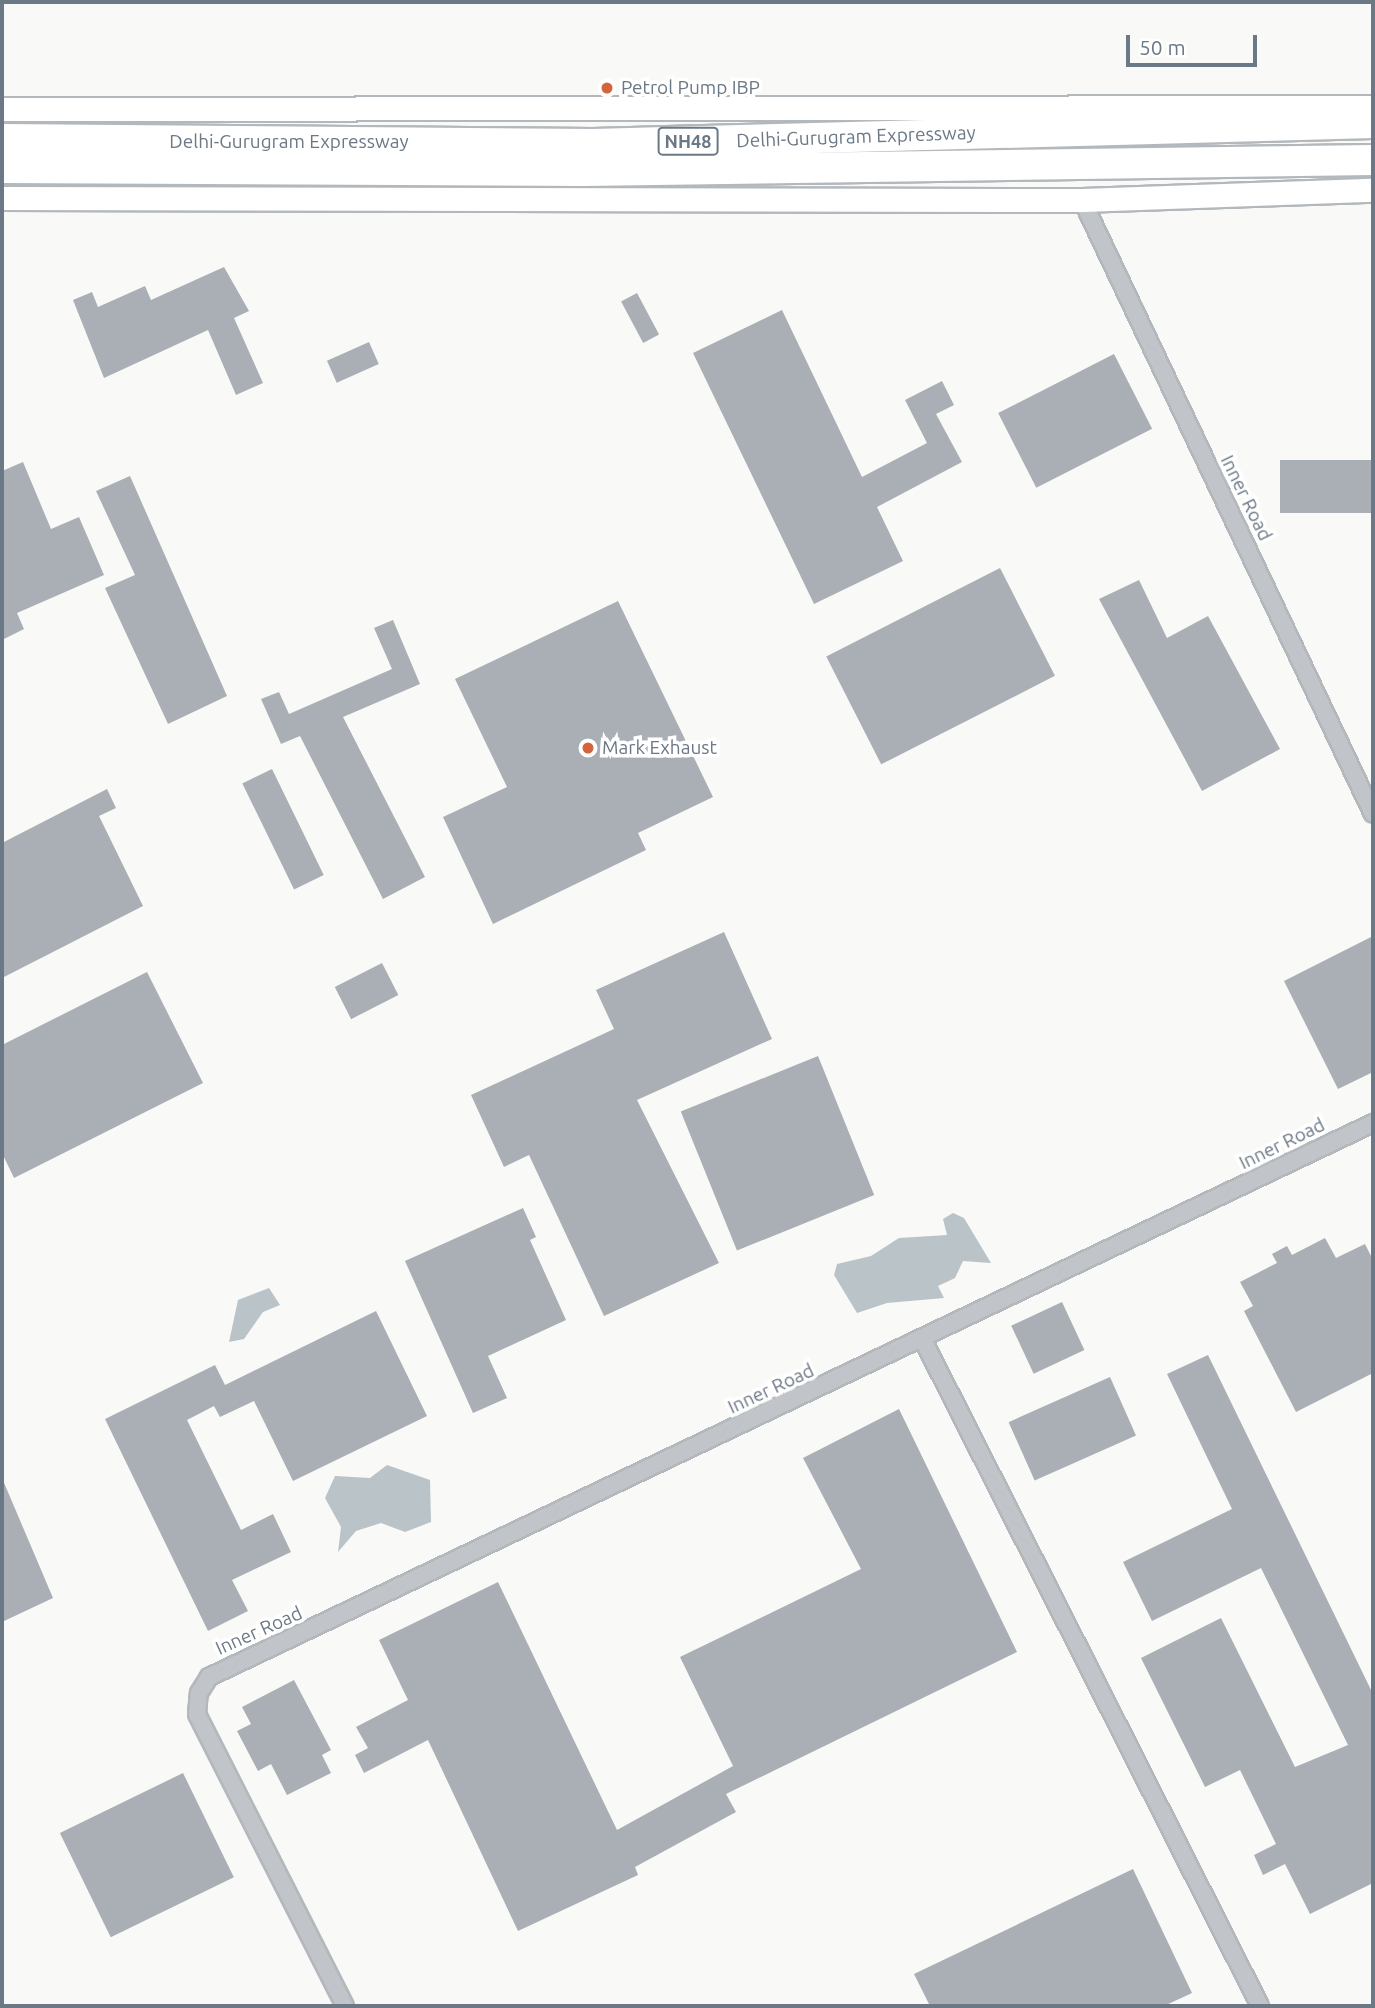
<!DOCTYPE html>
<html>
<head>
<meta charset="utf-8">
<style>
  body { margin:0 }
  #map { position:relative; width:1375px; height:2008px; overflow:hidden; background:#f9f9f7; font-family:Ubuntu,sans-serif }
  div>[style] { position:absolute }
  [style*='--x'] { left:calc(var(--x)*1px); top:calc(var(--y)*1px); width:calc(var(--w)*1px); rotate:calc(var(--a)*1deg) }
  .water>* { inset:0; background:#bac3c7 }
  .building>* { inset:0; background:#a9afb5; transform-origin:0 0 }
  .roads { filter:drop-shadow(2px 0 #b3b8bd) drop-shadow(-2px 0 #b3b8bd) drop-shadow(0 2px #b3b8bd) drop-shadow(0 -2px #b3b8bd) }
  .minor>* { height:16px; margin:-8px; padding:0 8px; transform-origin:8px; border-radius:8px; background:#c1c4c8 }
  .secondary>* { height:23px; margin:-11.5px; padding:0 11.5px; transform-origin:11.5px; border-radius:11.5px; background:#fff }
  .motorway>* { height:30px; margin:-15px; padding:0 15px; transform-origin:15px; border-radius:15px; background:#fff }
  .dots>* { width:19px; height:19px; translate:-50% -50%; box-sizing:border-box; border:4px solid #fff; border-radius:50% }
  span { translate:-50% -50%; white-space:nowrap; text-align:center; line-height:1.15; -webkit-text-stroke:7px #fff; paint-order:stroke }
  .shield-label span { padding:2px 5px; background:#fff; border:2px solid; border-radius:5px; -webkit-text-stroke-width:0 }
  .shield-label { font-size:18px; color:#6b7885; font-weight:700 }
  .poi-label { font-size:19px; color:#6b7885 }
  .left { translate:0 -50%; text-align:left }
  .street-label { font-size:19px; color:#6b7885 }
  .frame { position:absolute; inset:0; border:4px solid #6b7885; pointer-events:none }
  .scale { position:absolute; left:1126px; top:35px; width:131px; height:32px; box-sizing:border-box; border:4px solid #6b7885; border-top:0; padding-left:9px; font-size:21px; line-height:24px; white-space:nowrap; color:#6b7885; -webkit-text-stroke:5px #fff; paint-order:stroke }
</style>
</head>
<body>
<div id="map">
  <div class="water">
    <i style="clip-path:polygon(953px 1213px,964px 1218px,991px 1263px,963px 1261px,955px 1278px,938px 1286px,944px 1298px,887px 1303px,857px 1313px,834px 1275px,837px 1264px,871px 1256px,899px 1238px,947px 1235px,943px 1219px)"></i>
    <i style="clip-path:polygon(269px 1288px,280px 1305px,263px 1312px,244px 1339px,229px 1342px,238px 1300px)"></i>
    <i style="clip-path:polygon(387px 1465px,430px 1480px,431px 1522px,405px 1532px,381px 1523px,356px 1531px,338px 1552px,341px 1527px,325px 1498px,335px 1476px,370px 1478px)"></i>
  </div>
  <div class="building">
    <i style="clip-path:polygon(224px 267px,249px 311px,234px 318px,263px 383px,236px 395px,208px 330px,104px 378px,73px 300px,92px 292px,98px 307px,145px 286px,151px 300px)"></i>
    <i style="left:637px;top:293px;width:47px;height:18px;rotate:62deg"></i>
    <i style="clip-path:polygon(782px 310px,862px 477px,927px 443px,905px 400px,942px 381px,954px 405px,936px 414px,962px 462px,877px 507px,903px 561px,814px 604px,693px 353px)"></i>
    <i style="left:369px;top:342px;width:24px;height:46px;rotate:66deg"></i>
    <i style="left:1114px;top:354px;width:84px;height:130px;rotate:63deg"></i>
    <i style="left:1373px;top:460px;width:53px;height:93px;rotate:90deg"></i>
    <i style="clip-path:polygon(23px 462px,51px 529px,79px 517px,104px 575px,17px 613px,24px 629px,2px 640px,2px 471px)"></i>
    <i style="clip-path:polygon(130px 476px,227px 696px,168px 724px,105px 588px,135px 575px,96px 491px)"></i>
    <i style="left:1000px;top:568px;width:121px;height:195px;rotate:63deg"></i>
    <i style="clip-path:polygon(1139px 580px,1167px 638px,1208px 616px,1280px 749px,1202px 791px,1099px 599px)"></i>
    <i style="clip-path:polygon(618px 601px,713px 797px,638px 833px,646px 850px,493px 924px,443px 817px,507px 787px,455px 679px)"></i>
    <i style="clip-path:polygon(393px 620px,420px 684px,343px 717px,425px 877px,383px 899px,300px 736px,281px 744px,261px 699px,279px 692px,289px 714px,392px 669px,374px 628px)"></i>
    <i style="left:272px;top:769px;width:118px;height:33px;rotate:64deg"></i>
    <i style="clip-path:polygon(107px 789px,116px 808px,99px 816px,143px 906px,2px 978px,2px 843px)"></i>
    <i style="clip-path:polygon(724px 932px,772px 1039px,637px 1100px,719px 1263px,604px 1316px,529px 1155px,504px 1167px,471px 1095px,614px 1029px,596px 990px)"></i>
    <i style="clip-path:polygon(1373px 936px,1373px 1072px,1338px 1089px,1284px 981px)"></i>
    <i style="left:382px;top:963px;width:36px;height:53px;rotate:63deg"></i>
    <i style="clip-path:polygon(147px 972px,203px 1083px,14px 1178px,2px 1153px,2px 1045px)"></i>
    <i style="left:818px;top:1056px;width:150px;height:148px;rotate:68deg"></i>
    <i style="clip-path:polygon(523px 1208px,536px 1237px,530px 1240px,566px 1320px,488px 1356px,507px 1398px,473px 1413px,405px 1261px)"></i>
    <i style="clip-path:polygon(1325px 1238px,1336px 1258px,1365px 1244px,1373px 1260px,1373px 1373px,1296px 1412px,1244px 1311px,1253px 1306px,1240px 1282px,1277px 1263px,1272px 1254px,1287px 1246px,1292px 1255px)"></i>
    <i style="left:1062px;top:1302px;width:53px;height:56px;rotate:65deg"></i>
    <i style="clip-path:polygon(376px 1311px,427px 1416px,293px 1481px,254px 1401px,220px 1417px,214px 1406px,187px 1420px,241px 1530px,273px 1514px,291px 1552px,232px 1580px,248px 1611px,208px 1631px,105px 1419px,215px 1365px,225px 1385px)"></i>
    <i style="clip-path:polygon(1208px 1355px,1373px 1694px,1373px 1883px,1310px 1914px,1285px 1864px,1263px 1875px,1254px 1855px,1276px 1844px,1240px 1770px,1205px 1787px,1141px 1658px,1221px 1618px,1295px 1767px,1348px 1745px,1261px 1568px,1152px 1621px,1123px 1562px,1232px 1509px,1167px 1374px)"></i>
    <i style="left:1110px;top:1377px;width:64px;height:111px;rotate:66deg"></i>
    <i style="clip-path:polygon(899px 1409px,1017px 1652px,726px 1794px,736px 1812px,635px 1867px,638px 1875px,518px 1931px,428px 1740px,364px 1773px,355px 1755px,368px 1748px,356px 1727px,408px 1700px,379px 1640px,498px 1582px,617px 1830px,733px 1766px,680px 1657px,861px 1569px,803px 1458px)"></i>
    <i style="clip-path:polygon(2px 1478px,53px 1598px,2px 1622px)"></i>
    <i style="clip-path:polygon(294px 1680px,331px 1750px,322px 1755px,331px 1773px,287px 1795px,271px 1764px,258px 1771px,237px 1731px,251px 1724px,242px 1707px)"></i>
    <i style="left:183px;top:1773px;width:116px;height:137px;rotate:64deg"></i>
    <i style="clip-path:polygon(1133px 1869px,1192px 1993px,1164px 2006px,930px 2006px,914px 1974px)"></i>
  </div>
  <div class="roads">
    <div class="minor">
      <i style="--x:1082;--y:200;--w:679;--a:64.64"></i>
      <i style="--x:923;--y:1340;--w:746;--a:63.16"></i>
      <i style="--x:345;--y:2006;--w:327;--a:-116.9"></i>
      <i style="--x:197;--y:1714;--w:21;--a:-85"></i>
      <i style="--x:199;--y:1693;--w:19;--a:-58"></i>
      <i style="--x:209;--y:1677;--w:1289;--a:-25.45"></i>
    </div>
    <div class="secondary">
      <i style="--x:2;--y:109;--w:1371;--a:-0.08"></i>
      <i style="--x:2;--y:198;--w:1080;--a:0.11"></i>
      <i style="--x:1082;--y:200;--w:291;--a:-2"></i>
    </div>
    <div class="motorway">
      <i style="--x:2;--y:139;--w:591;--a:0.48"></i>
      <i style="--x:593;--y:144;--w:780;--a:-1.54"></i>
      <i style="--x:2;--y:168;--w:582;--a:0.3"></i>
      <i style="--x:584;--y:171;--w:789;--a:-0.8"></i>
    </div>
  </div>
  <div class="dots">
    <i style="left:607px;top:88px;background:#d4643c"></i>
    <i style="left:588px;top:748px;background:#d4643c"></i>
  </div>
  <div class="shield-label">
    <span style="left:688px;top:141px">NH48</span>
  </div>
  <div class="poi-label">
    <span class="left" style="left:621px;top:88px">Petrol Pump IBP</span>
    <span class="left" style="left:602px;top:748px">Mark Exhaust</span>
  </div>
  <div class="street-label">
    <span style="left:856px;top:137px;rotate:-2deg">Delhi-Gurugram Expressway</span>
    <span style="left:289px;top:142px">Delhi-Gurugram Expressway</span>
    <span style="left:1246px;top:498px;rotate:64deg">Inner Road</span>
    <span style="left:1282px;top:1144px;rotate:-26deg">Inner Road</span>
    <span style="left:771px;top:1389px;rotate:-25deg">Inner Road</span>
    <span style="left:259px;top:1631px;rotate:-24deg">Inner Road</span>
  </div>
  <div class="frame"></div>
  <div class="scale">50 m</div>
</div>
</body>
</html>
